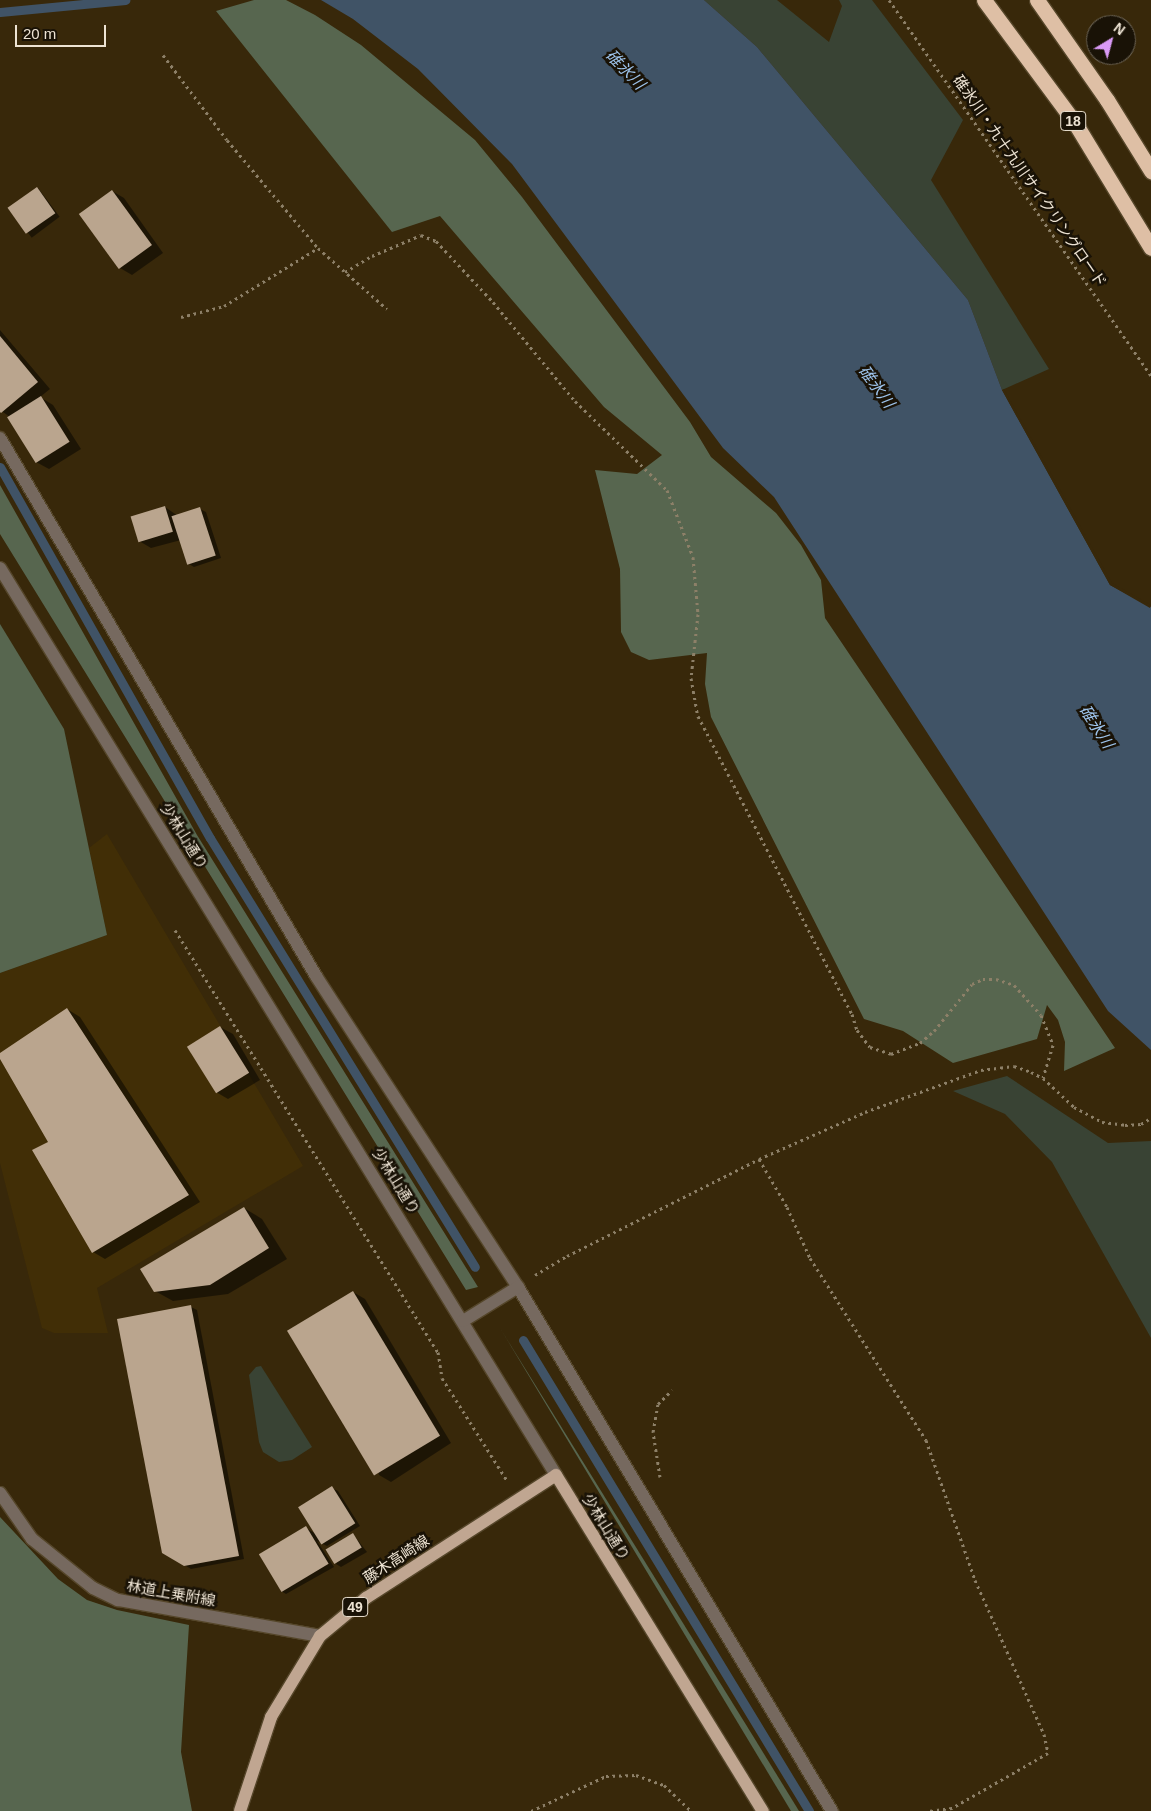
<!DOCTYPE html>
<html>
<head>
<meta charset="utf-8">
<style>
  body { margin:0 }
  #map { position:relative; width:1151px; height:1811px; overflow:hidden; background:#38280a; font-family:Helvetica,"Noto Sans JP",sans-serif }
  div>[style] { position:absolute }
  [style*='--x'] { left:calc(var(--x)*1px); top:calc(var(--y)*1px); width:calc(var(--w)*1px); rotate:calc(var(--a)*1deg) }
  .built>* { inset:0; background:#412e06 }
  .green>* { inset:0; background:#394334 }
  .forest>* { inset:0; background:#57664f }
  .water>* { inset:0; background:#405366 }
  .pier>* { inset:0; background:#38280a }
  .shadow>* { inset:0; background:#0007; transform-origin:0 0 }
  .stream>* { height:9px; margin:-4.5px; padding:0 4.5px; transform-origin:4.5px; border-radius:4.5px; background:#405366 }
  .building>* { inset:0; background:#baa58e; transform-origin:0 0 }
  .path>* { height:3px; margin-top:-1.5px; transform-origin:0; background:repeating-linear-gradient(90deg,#8d8068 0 2.5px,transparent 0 6.5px) }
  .roads { filter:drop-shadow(1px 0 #55462a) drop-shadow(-1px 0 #55462a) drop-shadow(0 1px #55462a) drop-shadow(0 -1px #55462a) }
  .minor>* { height:12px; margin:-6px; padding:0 6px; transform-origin:6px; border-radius:6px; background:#76695f }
  .major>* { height:12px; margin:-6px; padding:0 6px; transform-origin:6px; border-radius:6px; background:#c0a691 }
  .highway>* { height:15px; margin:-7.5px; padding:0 7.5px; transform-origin:7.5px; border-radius:7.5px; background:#debfa5 }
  span { translate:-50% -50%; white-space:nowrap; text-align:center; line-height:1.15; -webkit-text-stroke:5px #191206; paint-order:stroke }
  .shield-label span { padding:1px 4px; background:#191206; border:1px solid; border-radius:4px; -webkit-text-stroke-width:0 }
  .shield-label { font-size:14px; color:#ede3d3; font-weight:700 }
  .street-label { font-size:15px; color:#ede3d3 }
  .water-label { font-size:16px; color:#9dc3eb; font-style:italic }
  .north { position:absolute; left:1086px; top:15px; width:50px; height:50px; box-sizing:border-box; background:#191206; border:1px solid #6e6658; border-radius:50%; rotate:37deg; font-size:14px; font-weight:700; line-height:20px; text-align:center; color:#ede3d3 }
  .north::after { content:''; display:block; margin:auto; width:18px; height:22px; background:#da9af6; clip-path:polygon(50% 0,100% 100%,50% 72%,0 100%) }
  .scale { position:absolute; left:15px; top:25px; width:91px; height:22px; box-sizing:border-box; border:2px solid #ede3d3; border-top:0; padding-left:6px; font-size:15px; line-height:18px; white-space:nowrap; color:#ede3d3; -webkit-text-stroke:4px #191206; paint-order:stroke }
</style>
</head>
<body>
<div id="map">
  <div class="built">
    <i style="clip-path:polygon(107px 834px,303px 1166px,97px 1288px,108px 1333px,54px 1333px,42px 1328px,0 1163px,0 973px,107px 935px,89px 848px)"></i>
  </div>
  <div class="green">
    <i style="clip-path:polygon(704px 0,777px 0,829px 42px,842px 6px,839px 0,872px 0,963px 120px,931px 180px,1049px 369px,1002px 390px,968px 300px,757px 47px)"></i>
    <i style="clip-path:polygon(1007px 1076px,1108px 1143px,1151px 1141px,1151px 1338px,1052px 1162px,1005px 1114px,953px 1091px)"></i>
    <i style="clip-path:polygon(261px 1366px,312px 1447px,292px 1460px,279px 1462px,263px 1452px,259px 1442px,249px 1375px,256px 1367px)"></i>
  </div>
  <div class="forest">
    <i style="clip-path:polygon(254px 0,286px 0,315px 15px,361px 45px,475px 140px,522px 197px,690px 422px,711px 457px,776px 513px,801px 545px,821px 580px,825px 618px,1115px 1048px,1064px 1071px,1065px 1042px,1058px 1020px,1047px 1005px,1037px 1039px,953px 1063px,903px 1031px,864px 1019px,711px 717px,705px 684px,707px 653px,649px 660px,631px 652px,621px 632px,620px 569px,595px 470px,637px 474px,662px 455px,604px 407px,440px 216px,392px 232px,216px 11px)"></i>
    <i style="clip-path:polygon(0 485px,197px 835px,478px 1287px,466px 1290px,0 534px)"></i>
    <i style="clip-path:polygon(0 624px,64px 729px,107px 935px,0 973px)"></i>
    <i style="clip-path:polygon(500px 1328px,753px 1736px,799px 1811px,791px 1811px)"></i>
    <i style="clip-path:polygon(0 1517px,58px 1579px,87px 1600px,117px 1610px,189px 1625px,181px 1752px,192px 1811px,0 1811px)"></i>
  </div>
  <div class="water">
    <i style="clip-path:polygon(321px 0,704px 0,757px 47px,968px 300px,1002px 390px,1110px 585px,1151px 607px,1151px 1050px,1108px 1011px,774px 497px,723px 448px,512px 164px,418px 69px,353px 19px)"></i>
  </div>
  <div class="pier">
    <i style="clip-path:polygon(1004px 389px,1112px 583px,1151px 605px,1150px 608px,1110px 585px,1002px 390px)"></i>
  </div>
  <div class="shadow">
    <i style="left:38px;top:188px;width:36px;height:35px;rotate:53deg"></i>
    <i style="clip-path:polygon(112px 191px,124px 198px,163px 253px,132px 275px,120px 268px)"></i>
    <i style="clip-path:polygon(0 330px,50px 389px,40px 397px,53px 405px,81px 449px,49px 469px,36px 462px,10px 417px,0 410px)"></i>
    <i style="clip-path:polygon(165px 507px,178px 516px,200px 509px,206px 512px,221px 558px,194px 567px,189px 564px,181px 540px,151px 548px,139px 541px)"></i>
    <i style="clip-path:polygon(67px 1009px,80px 1017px,200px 1202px,105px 1259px,93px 1252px,50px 1143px,0 1057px)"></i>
    <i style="clip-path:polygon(220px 1027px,233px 1034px,260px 1080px,228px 1099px,216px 1092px)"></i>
    <i style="clip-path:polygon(244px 1208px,262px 1219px,287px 1259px,228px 1294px,173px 1301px,155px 1291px)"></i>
    <i style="clip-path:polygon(353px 1292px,365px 1299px,451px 1443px,391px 1482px,379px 1475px)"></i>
    <i style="clip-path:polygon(191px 1307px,197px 1310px,244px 1559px,191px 1569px,163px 1552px)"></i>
    <i style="clip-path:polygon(332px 1488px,338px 1491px,360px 1526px,327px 1546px,317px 1541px,334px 1567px,286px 1594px,281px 1591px,306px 1528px,316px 1534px)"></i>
    <i style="clip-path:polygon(353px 1534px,367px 1552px,341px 1567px,336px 1564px)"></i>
  </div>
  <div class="stream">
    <i style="--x:0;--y:12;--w:126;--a:-5.5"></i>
    <i style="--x:0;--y:467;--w:426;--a:60.5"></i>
    <i style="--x:210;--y:838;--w:504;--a:58.3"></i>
    <i style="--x:523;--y:1340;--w:551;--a:58.73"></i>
  </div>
  <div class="building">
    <i style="left:37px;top:187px;width:32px;height:36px;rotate:55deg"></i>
    <i style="left:112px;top:190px;width:68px;height:41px;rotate:54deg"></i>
    <i style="clip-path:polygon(0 336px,38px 382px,1px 413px,0 412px)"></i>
    <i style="left:41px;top:396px;width:54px;height:40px;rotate:58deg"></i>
    <i style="left:165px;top:506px;width:27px;height:36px;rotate:73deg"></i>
    <i style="left:200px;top:507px;width:51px;height:30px;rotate:72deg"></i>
    <i style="clip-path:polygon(67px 1008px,189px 1195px,92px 1253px,32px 1150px,48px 1142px,0 1059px,0 1053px)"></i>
    <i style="left:220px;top:1026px;width:55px;height:39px;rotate:58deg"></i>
    <i style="clip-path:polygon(244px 1207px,269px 1248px,210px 1285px,154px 1292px,140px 1269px)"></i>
    <i style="left:353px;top:1291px;width:169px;height:77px;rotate:59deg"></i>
    <i style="clip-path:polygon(191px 1305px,239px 1556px,184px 1566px,162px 1553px,117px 1319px)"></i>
    <i style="left:332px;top:1486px;width:44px;height:40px;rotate:58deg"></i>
    <i style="left:306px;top:1526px;width:44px;height:55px;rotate:59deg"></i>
    <i style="left:353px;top:1533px;width:17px;height:32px;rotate:59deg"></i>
  </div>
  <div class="path">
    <i style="--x:889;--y:0;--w:458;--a:55.1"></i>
    <i style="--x:163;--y:55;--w:106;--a:53"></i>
    <i style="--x:227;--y:140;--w:141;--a:49.9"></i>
    <i style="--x:318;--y:248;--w:92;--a:41.5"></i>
    <i style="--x:345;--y:272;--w:31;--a:-31"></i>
    <i style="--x:372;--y:256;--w:53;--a:-23.2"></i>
    <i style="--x:421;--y:235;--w:16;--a:22"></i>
    <i style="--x:436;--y:241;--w:83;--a:46.9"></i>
    <i style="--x:493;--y:302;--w:129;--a:50.4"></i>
    <i style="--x:575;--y:401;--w:128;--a:44.1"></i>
    <i style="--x:667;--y:490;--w:72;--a:68.8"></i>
    <i style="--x:693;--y:557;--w:57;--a:85"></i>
    <i style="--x:698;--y:614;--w:64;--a:96.2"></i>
    <i style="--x:691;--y:678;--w:39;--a:80"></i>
    <i style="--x:698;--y:716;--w:335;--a:62.7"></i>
    <i style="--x:852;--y:1014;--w:17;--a:73"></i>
    <i style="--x:857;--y:1030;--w:21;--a:53"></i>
    <i style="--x:870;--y:1047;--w:22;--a:18"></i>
    <i style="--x:891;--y:1054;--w:31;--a:-21"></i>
    <i style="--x:920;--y:1043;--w:18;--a:-41"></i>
    <i style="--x:934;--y:1031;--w:60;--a:-51"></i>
    <i style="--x:972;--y:984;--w:12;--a:-24"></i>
    <i style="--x:983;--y:979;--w:13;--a:0"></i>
    <i style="--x:996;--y:979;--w:19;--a:18"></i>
    <i style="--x:1014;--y:985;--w:40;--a:48"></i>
    <i style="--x:1041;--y:1015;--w:32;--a:68"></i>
    <i style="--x:1053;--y:1045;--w:34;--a:107"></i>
    <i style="--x:181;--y:317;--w:44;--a:-14.3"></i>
    <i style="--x:224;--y:306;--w:110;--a:-31.7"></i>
    <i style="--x:175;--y:930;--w:497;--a:58.1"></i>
    <i style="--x:438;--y:1352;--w:26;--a:81"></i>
    <i style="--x:442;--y:1378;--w:123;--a:57.6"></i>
    <i style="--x:759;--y:1159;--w:56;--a:59.7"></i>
    <i style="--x:787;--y:1207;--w:56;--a:65.7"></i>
    <i style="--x:810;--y:1258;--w:216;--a:57.5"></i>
    <i style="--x:926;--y:1440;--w:148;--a:70.7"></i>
    <i style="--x:975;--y:1580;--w:169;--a:65.9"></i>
    <i style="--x:1044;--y:1734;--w:19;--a:78"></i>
    <i style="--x:1048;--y:1753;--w:111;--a:150.2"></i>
    <i style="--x:952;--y:1808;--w:24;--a:173"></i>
    <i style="--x:535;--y:1275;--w:37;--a:-31"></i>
    <i style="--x:567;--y:1256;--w:215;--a:-26.8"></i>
    <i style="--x:759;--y:1159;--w:116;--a:-23.9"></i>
    <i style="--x:865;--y:1112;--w:123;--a:-19.9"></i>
    <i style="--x:981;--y:1070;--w:33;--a:-7"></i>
    <i style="--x:1014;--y:1066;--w:18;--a:19"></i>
    <i style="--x:1031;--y:1072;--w:13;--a:27"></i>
    <i style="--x:1043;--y:1078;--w:42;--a:43.1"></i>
    <i style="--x:1074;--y:1107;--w:32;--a:28"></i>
    <i style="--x:1102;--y:1122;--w:23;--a:7"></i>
    <i style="--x:1125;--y:1125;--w:16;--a:-4"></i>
    <i style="--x:1141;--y:1124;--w:12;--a:-31"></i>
    <i style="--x:660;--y:1477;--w:46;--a:-98.8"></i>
    <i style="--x:653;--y:1432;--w:28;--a:-80"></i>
    <i style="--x:658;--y:1404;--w:20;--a:-45"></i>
    <i style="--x:531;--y:1811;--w:83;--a:-25"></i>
    <i style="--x:606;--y:1776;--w:30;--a:-2"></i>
    <i style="--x:636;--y:1775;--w:30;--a:20"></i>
    <i style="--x:664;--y:1785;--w:37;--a:44"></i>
  </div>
  <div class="roads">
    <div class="minor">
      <i style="--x:0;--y:438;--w:624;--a:59.57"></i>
      <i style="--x:316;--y:976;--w:371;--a:57"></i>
      <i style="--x:518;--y:1287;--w:611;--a:59.07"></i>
      <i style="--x:0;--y:568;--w:1064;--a:58.49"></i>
      <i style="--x:463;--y:1321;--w:65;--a:-31.7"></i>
      <i style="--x:0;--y:1493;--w:56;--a:55.2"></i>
      <i style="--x:32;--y:1539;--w:78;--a:38.8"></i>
      <i style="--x:93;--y:1588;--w:28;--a:26"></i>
      <i style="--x:118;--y:1600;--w:205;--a:10.1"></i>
    </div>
    <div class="major">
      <i style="--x:240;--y:1811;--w:99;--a:-71.7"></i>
      <i style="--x:271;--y:1717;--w:95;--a:-58.8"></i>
      <i style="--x:320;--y:1636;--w:60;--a:-39.6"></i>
      <i style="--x:366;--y:1598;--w:226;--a:-32.9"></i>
      <i style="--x:556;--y:1475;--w:395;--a:58.4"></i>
    </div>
    <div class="highway">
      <i style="--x:984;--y:0;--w:153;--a:53.5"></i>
      <i style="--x:1075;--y:123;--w:146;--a:58.7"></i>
      <i style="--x:1037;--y:0;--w:122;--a:55"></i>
      <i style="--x:1107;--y:100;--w:84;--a:58.2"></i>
    </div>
  </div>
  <div class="shield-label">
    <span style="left:1073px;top:121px">18</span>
    <span style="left:355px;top:1607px">49</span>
  </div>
  <div class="street-label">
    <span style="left:1030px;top:181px;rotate:55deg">碓氷川・九十九川サイクリングロード</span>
    <span style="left:184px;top:836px;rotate:58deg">少林山通り</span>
    <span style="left:396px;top:1181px;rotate:58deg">少林山通り</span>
    <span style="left:606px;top:1527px;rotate:58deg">少林山通り</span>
    <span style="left:396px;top:1559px;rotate:-33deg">藤木高崎線</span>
    <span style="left:171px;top:1593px;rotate:10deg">林道上乗附線</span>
  </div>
  <div class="water-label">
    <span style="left:625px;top:70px;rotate:46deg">碓氷川</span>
    <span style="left:876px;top:387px;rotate:54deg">碓氷川</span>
    <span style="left:1096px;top:727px;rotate:57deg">碓氷川</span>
  </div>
  <div class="north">N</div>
  <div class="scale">20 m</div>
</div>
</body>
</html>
